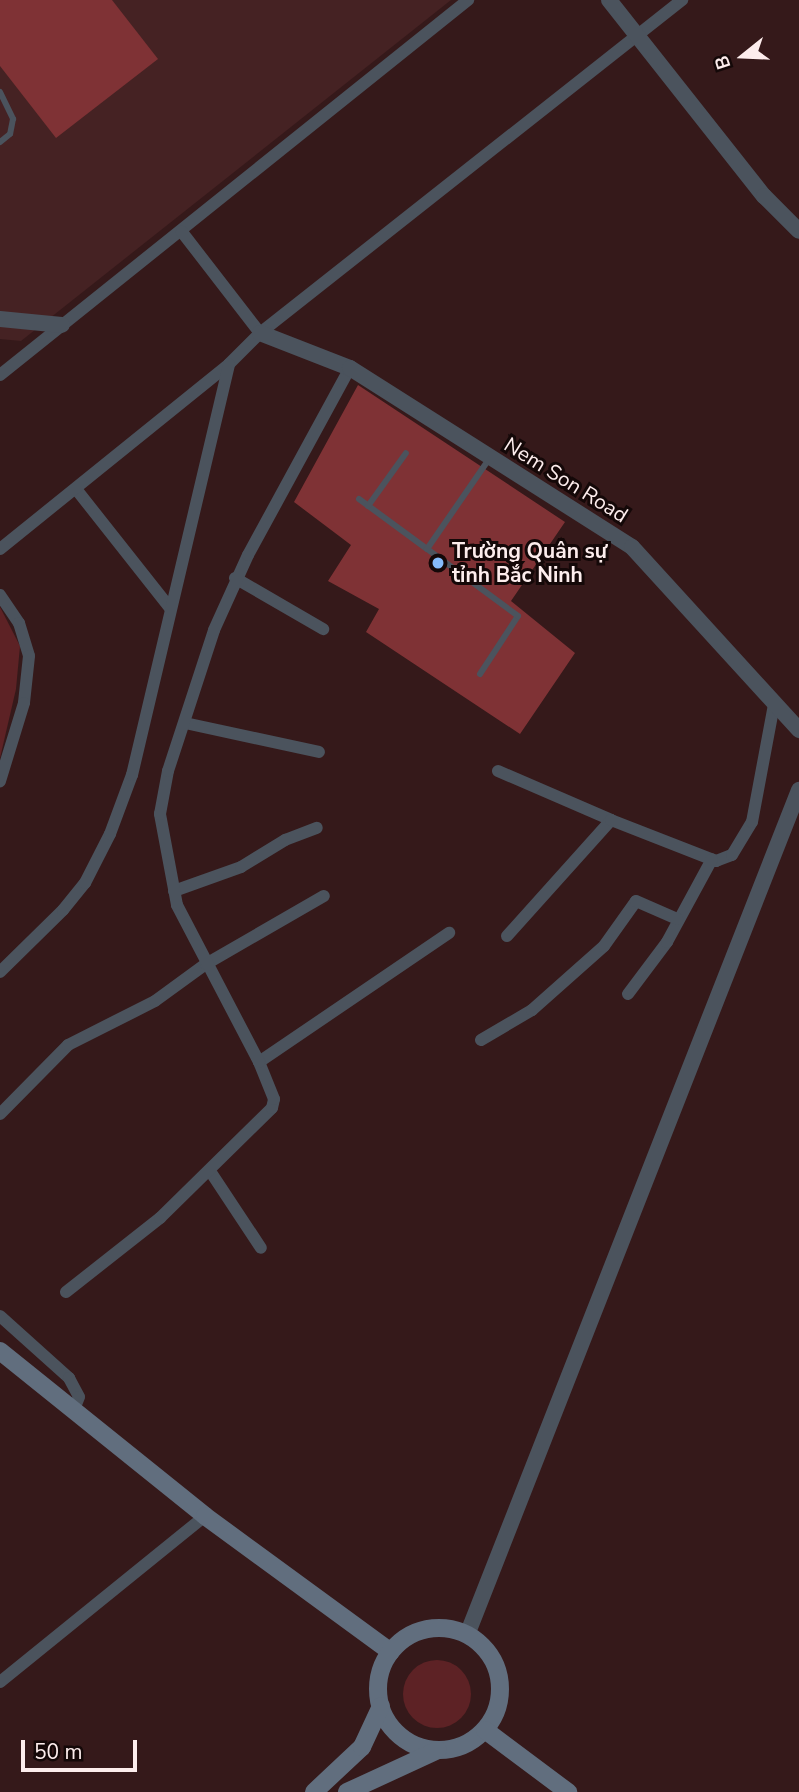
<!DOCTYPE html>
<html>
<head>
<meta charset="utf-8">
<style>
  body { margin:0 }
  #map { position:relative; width:799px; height:1792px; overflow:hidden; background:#35191a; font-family:"Nunito Sans",sans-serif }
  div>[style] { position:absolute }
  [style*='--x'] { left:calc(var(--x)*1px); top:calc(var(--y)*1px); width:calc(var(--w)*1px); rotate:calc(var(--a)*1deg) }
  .built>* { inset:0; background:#452223 }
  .green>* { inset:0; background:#5d2225 }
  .round { border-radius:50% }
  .building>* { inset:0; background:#7f3235 }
  .service>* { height:6px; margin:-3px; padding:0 3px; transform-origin:3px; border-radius:3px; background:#4b535d }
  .minor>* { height:12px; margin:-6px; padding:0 6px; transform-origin:6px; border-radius:6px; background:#4b535d }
  .tertiary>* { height:16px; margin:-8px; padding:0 8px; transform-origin:8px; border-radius:8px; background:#4b535d }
  .secondary>* { height:18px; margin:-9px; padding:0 9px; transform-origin:9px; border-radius:9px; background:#616e7e }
  .secondary>.ring { margin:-9px; padding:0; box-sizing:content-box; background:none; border:18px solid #616e7e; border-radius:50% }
  .dots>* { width:19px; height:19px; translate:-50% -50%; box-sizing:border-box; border:4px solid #140808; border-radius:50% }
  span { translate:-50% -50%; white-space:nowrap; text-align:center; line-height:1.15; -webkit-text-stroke:6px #140808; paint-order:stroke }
  .street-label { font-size:21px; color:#fdeded }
  .poi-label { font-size:21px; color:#fdeded; font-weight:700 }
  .left { translate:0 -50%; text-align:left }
  .north { position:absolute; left:708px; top:21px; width:70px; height:70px; -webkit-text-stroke:5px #140808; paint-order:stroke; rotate:252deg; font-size:19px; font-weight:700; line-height:28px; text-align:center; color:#fdeded }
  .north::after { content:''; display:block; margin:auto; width:24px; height:32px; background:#fdeded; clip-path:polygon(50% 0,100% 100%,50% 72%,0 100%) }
  .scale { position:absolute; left:21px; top:1740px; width:116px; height:32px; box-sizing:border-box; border:4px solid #fdeded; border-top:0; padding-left:9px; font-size:21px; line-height:24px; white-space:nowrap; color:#fdeded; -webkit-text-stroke:5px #140808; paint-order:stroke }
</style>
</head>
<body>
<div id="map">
  <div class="built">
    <i style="clip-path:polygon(0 0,451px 0,21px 341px,0 339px)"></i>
  </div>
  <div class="green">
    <i style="clip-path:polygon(0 607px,20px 646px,16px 689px,0 758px)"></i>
    <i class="round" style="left:403px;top:1660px;width:68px;height:68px"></i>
  </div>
  <div class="building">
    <i style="clip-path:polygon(0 0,112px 0,158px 59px,56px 138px,0 66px)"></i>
    <i style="clip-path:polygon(358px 385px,565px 522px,511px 601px,575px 653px,520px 734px,366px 632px,379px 609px,328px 581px,351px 545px,294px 502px)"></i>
  </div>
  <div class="service">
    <i style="--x:0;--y:92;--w:30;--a:64"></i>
    <i style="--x:13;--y:119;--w:15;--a:101"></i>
    <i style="--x:10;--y:134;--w:13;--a:141"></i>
    <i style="--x:359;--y:499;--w:84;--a:36.3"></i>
    <i style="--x:368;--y:506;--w:65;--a:-54.4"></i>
    <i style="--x:480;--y:674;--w:69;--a:-56.8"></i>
    <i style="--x:518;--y:616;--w:113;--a:-143.6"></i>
    <i style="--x:427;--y:549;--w:109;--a:-55.4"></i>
  </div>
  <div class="minor">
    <i style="--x:260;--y:333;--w:538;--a:-38.28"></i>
    <i style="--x:0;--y:375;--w:600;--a:-38.7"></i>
    <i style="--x:76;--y:489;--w:152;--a:51.7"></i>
    <i style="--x:0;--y:549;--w:294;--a:-38.9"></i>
    <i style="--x:229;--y:364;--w:44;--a:-45"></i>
    <i style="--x:260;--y:333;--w:128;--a:-127.7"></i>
    <i style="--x:235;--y:578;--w:102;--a:30.1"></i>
    <i style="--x:0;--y:595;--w:34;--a:56"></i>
    <i style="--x:19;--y:623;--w:34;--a:73"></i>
    <i style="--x:29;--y:656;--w:47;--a:96.1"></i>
    <i style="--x:24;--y:703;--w:82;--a:107.1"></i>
    <i style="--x:185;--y:723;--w:137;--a:12.2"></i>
    <i style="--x:498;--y:771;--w:123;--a:23.4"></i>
    <i style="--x:174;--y:891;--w:71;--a:-19.7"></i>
    <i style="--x:241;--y:867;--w:52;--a:-31.5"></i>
    <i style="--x:285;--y:840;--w:34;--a:-21"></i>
    <i style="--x:507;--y:936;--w:156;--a:-48.1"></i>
    <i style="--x:611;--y:820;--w:113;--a:21.3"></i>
    <i style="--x:716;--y:861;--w:17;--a:-21"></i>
    <i style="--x:732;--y:855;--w:39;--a:-59"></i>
    <i style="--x:752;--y:822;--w:119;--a:-79.4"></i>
    <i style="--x:0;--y:972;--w:88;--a:-44.5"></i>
    <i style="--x:63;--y:910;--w:35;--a:-51"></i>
    <i style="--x:85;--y:883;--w:55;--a:-63"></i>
    <i style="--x:110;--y:834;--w:63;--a:-69.6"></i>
    <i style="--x:132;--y:775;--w:422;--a:-76.7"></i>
    <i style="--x:628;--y:994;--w:65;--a:-53.1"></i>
    <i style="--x:667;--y:942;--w:94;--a:-61.5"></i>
    <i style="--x:481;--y:1040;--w:59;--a:-30.5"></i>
    <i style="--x:532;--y:1010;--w:96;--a:-41.6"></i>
    <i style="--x:604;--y:946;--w:55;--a:-54.6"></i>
    <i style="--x:636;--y:901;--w:45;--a:23.7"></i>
    <i style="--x:259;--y:1062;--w:230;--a:-34.2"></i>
    <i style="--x:0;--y:1114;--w:97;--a:-45.4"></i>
    <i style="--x:68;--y:1045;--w:97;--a:-26.8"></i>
    <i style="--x:155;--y:1001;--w:63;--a:-36"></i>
    <i style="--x:206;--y:964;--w:136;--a:-30"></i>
    <i style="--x:210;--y:1171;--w:92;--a:56.5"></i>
    <i style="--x:66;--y:1292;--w:120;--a:-38.2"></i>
    <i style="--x:160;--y:1218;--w:157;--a:-44.5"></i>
    <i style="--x:272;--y:1108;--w:9;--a:-77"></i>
    <i style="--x:274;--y:1099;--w:40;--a:-112"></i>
    <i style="--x:259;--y:1062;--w:177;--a:-117.6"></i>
    <i style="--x:177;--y:905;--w:93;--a:-100.6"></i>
    <i style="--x:160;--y:814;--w:44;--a:-79.5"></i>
    <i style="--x:168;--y:771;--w:148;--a:-71.9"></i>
    <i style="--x:214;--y:630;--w:82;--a:-65.6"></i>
    <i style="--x:248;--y:555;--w:213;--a:-61.4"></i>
    <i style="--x:0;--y:1316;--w:93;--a:41.9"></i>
    <i style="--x:69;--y:1378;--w:21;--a:62"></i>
    <i style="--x:79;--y:1397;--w:11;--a:112"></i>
    <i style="--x:0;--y:1682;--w:264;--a:-39"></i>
  </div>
  <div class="tertiary">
    <i style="--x:609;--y:0;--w:250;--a:51.7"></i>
    <i style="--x:764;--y:196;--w:49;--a:45"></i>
    <i style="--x:0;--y:319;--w:62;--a:5.5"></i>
    <i style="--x:260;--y:333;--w:97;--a:21.3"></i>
    <i style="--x:350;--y:368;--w:334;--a:32.4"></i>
    <i style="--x:632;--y:547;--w:248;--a:47.6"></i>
    <i style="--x:467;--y:1635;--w:908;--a:-68.55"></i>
  </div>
  <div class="secondary">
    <i style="--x:0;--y:1351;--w:263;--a:38.8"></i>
    <i style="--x:205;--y:1516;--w:230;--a:36.2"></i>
    <i class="ring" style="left:378px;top:1628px;width:104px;height:104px"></i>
    <i style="--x:485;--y:1730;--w:104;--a:36.8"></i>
    <i style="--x:314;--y:1792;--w:66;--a:-43.2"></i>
    <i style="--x:362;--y:1747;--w:45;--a:-65.1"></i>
    <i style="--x:347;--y:1792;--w:100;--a:-24.8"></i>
  </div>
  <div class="dots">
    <i style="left:438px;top:563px;background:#85bbfb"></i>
  </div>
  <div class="street-label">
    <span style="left:566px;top:480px;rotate:32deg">Nem Son Road</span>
  </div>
  <div class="poi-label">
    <span class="left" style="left:452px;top:563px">Trường Quân sự<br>tỉnh Bắc Ninh</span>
  </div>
  <div class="north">B</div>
  <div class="scale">50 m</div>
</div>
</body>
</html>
